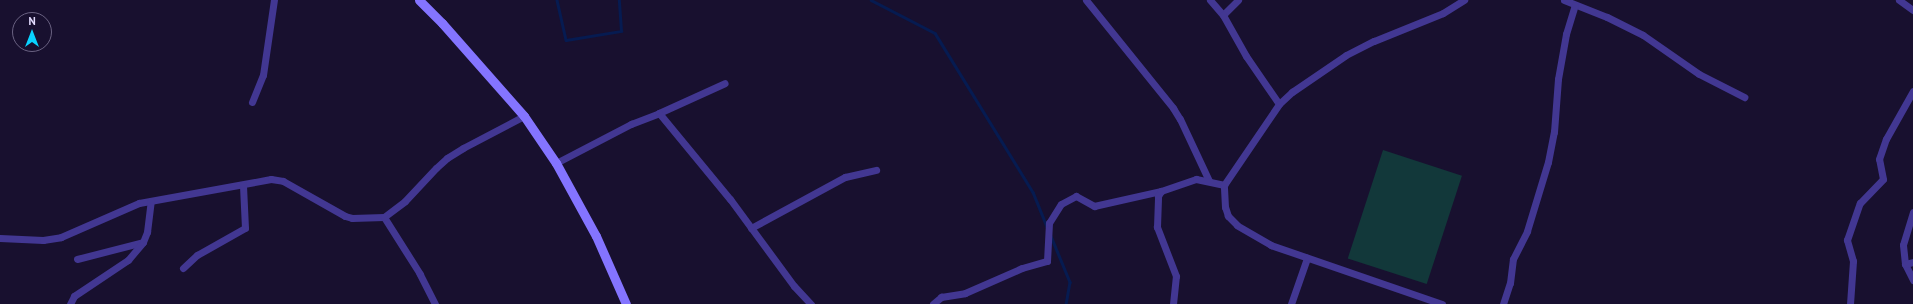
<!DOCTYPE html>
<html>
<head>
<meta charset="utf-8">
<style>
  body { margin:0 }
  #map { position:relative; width:1913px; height:304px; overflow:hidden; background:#18102f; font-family:"PT Sans",sans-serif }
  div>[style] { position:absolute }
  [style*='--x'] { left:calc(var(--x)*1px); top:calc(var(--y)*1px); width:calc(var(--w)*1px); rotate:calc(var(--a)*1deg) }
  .green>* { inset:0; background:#12383a; transform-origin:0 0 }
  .stream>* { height:2.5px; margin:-1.25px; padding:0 1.25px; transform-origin:1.25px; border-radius:1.25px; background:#061b51 }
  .street>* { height:7px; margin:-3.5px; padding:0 3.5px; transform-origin:3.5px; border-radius:3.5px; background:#423792 }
  .secondary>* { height:9px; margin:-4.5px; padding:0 4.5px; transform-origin:4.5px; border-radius:4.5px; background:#8474ff }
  span { translate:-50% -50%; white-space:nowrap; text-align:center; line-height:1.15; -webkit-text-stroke:4px #18102f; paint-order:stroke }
  .north { position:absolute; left:12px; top:12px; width:40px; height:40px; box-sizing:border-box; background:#18102f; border:1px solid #6a6282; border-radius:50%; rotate:0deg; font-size:11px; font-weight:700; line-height:16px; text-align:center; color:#e4ddff }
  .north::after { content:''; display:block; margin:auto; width:14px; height:18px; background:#09d2ff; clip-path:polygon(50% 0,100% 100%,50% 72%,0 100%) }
</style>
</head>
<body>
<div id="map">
  <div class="green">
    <i style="left:1383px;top:150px;width:83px;height:114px;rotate:18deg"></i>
  </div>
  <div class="stream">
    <i style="--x:557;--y:0;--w:41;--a:77.3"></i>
    <i style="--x:566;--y:40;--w:56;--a:-9.3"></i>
    <i style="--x:621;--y:31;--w:31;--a:-94"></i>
    <i style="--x:871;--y:0;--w:72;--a:27.3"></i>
    <i style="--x:935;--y:33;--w:187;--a:58.4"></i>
    <i style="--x:1033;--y:192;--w:37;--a:68"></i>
    <i style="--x:1051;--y:236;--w:50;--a:67.6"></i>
    <i style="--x:1070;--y:282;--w:22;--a:100"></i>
  </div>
  <div class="street">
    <i style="--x:1086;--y:0;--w:139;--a:51.1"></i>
    <i style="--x:1173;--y:108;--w:13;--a:58"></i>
    <i style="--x:1180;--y:119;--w:68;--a:64.9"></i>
    <i style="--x:1210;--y:0;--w:20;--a:49"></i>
    <i style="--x:1238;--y:0;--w:21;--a:135"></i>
    <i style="--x:1223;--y:15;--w:47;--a:60.7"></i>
    <i style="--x:1246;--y:56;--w:58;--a:55.5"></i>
    <i style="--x:1564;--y:0;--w:46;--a:21.6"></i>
    <i style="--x:1607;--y:17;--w:40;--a:26.6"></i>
    <i style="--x:1643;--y:35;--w:68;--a:34.9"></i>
    <i style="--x:1699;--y:74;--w:51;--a:27.1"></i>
    <i style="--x:1899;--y:0;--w:17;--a:36"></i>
    <i style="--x:252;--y:102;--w:29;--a:-68"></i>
    <i style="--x:263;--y:75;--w:76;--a:-81.7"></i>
    <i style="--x:659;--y:113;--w:72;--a:-24.4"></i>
    <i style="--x:556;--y:163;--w:85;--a:-27.5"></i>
    <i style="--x:631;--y:124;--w:30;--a:-21"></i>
    <i style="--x:659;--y:113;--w:112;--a:50.5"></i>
    <i style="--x:730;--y:199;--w:108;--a:53.7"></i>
    <i style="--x:794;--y:286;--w:25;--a:47"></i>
    <i style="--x:1913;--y:212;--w:34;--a:107"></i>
    <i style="--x:1903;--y:245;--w:19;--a:84"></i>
    <i style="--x:1905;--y:264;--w:18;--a:63"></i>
    <i style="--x:751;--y:228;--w:107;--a:-28.5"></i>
    <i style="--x:845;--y:177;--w:32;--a:-13"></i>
    <i style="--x:0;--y:238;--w:43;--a:2.7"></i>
    <i style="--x:43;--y:240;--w:18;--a:-9"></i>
    <i style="--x:61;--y:237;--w:85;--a:-23.6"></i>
    <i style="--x:139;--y:203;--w:134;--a:-10.3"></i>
    <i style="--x:271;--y:179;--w:12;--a:9"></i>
    <i style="--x:283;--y:181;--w:71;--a:29.4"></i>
    <i style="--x:345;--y:216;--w:7;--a:16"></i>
    <i style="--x:352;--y:218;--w:32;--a:-2"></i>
    <i style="--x:77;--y:259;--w:68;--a:-14.4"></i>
    <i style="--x:1905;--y:264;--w:8;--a:-14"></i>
    <i style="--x:183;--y:268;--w:19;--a:-43"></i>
    <i style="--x:197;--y:255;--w:55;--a:-29.4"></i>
    <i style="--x:245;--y:228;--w:43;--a:-92.7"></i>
    <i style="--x:70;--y:304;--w:9;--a:-63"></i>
    <i style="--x:74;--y:296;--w:65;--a:-33.7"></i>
    <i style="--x:128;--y:260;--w:23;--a:-50"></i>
    <i style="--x:143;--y:242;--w:11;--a:-68"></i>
    <i style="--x:147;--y:232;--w:31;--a:-83"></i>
    <i style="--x:435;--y:304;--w:34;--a:-117"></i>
    <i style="--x:420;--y:274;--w:67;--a:-122.3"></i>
    <i style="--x:384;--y:217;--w:26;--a:-37"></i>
    <i style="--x:405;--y:201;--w:45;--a:-46.8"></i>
    <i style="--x:436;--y:168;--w:15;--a:-42"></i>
    <i style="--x:447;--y:158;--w:19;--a:-32"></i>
    <i style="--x:463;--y:148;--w:69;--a:-27.7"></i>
    <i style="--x:933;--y:304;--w:11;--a:-41"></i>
    <i style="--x:941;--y:297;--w:24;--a:-9"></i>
    <i style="--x:965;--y:293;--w:62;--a:-23.7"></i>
    <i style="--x:1022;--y:268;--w:26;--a:-16"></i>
    <i style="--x:1047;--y:261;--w:38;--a:-87"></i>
    <i style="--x:1049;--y:223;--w:22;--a:-58"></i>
    <i style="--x:1061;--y:204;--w:17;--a:-28"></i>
    <i style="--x:1076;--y:196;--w:21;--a:29"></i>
    <i style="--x:1094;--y:206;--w:69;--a:-12.6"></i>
    <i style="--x:1173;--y:304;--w:28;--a:-84"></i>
    <i style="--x:1176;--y:276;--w:53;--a:-111.2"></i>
    <i style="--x:1157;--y:227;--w:31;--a:-88"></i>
    <i style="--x:1158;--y:196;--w:6;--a:-59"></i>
    <i style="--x:1161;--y:191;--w:37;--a:-19"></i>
    <i style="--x:1196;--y:179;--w:29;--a:12"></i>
    <i style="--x:1291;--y:304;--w:49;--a:-70.8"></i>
    <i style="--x:1442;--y:304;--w:181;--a:-161"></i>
    <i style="--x:1271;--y:245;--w:39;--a:-150"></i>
    <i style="--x:1237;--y:225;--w:13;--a:-135"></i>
    <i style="--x:1228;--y:216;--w:9;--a:-108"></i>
    <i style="--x:1225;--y:207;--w:22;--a:-93"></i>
    <i style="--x:1224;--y:185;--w:98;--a:-55.8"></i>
    <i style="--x:1279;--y:104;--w:18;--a:-43"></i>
    <i style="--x:1292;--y:92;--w:65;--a:-34.4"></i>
    <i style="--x:1346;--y:55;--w:31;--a:-27"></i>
    <i style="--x:1374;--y:41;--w:74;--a:-22.1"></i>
    <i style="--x:1443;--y:13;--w:25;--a:-32"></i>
    <i style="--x:1503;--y:304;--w:22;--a:-72"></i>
    <i style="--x:1510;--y:283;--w:24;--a:-83"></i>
    <i style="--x:1513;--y:259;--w:31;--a:-63"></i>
    <i style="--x:1527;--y:231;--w:72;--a:-73.1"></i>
    <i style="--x:1548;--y:162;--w:31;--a:-79"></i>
    <i style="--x:1554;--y:132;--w:53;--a:-85.7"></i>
    <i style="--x:1558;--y:79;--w:46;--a:-79.9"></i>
    <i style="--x:1566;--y:34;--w:30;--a:-73"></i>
    <i style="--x:1850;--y:304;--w:43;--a:-86"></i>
    <i style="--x:1853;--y:261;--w:22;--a:-106"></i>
    <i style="--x:1847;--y:240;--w:39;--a:-71"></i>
    <i style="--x:1860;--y:203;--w:33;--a:-46"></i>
    <i style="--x:1883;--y:179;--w:20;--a:-101"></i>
    <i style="--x:1879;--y:159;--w:21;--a:-71"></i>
    <i style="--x:1886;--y:139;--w:55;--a:-60.6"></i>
  </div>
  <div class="secondary">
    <i style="--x:419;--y:0;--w:33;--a:45"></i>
    <i style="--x:442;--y:23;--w:124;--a:48.6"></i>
    <i style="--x:524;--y:116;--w:57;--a:55.8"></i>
    <i style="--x:556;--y:163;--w:83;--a:61.3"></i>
    <i style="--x:596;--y:236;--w:74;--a:66.2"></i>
  </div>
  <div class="north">N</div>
</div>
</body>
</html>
